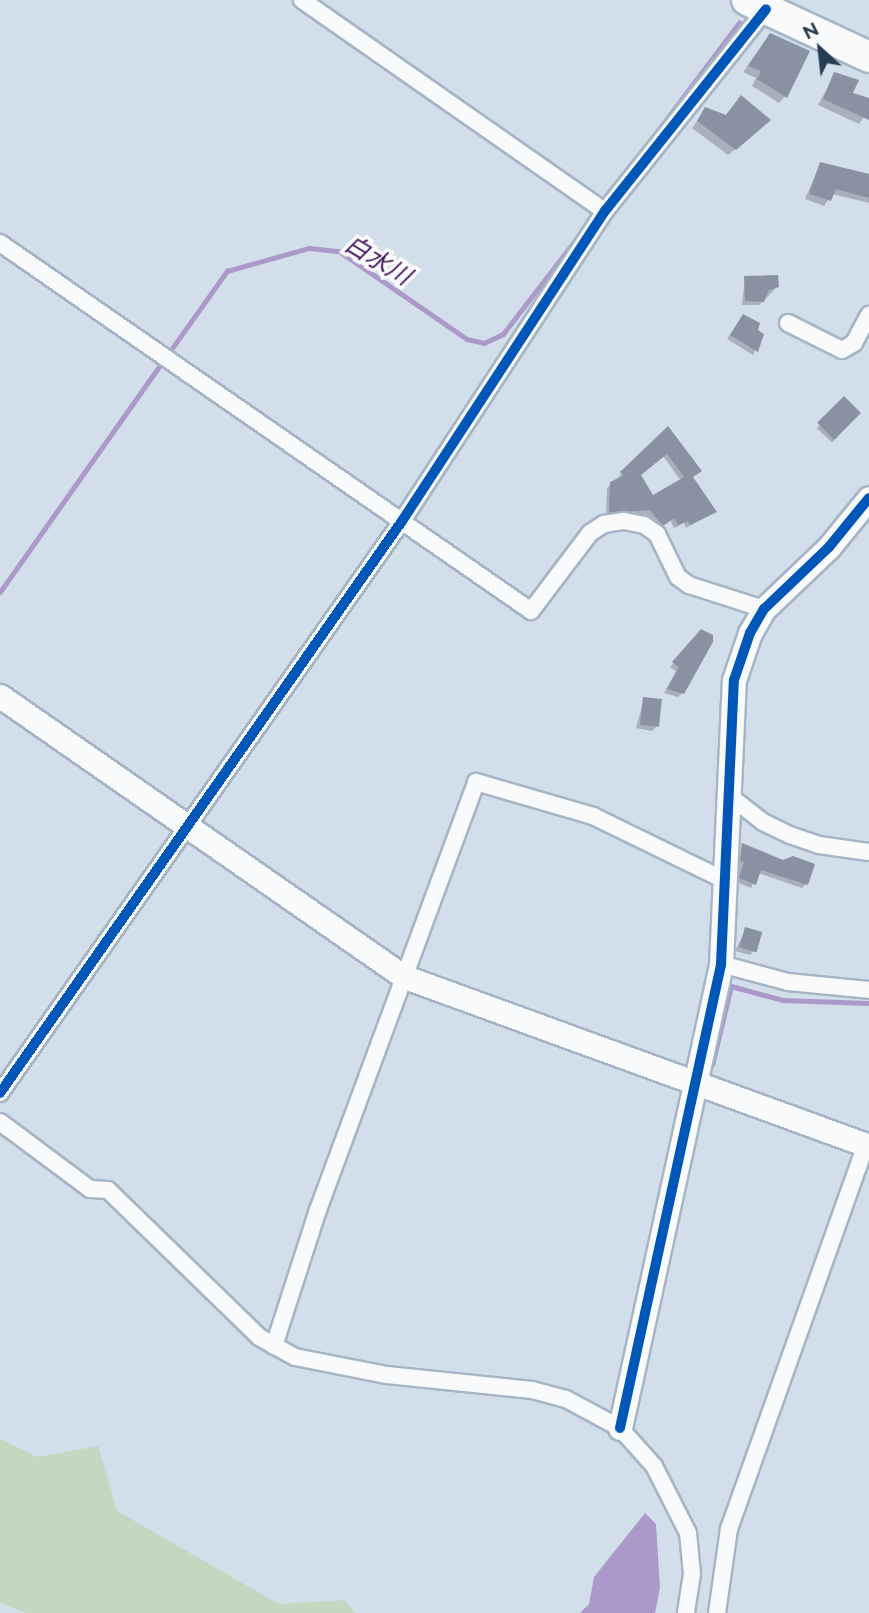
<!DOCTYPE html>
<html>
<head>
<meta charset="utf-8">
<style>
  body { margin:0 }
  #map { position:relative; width:869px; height:1613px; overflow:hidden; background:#d2deea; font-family:Raleway,"Noto Sans JP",sans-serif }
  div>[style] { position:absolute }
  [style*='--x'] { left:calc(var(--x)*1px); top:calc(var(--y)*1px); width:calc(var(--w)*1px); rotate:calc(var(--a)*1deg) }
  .green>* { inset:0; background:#c5d7c0 }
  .water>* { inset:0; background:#ac99c9 }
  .shadow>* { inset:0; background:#0003; transform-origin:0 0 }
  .stream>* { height:4.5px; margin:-2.25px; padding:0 2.25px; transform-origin:2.25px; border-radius:2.25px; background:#ac99c9 }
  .building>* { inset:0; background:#8992a2; transform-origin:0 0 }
  .roads { filter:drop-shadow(2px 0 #a5b5c5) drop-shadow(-2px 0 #a5b5c5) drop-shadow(0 2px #a5b5c5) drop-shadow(0 -2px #a5b5c5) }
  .street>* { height:16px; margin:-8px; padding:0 8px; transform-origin:8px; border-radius:8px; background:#f8fafc }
  .secondary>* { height:23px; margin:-11.5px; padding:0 11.5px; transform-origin:11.5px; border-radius:11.5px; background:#f8fafc }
  .highway>* { height:30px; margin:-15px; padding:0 15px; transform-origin:15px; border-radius:15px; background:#f8fafc }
  .cycleway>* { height:10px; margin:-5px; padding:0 5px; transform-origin:5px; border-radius:5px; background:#0057b8 }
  span { translate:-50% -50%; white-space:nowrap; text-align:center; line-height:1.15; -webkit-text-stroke:7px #fcfcfc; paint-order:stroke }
  .water-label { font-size:24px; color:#411260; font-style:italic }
  .north { position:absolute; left:785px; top:14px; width:70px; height:70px; -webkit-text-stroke:5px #fcfcfc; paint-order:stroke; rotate:333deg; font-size:19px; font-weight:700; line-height:28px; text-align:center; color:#253c51 }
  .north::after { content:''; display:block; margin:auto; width:24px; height:32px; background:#253c51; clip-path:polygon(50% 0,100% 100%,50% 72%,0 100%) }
</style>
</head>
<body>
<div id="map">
  <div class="green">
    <i style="clip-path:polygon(0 1439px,37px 1457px,98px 1446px,117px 1511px,279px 1604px,345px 1600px,355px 1613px,26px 1613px,0 1603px)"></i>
  </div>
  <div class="water">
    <i style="clip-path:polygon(645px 1513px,656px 1524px,660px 1588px,655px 1613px,580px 1613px,589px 1604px,594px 1577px)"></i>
  </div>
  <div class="shadow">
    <i style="clip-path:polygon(765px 41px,785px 96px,779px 103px,752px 86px,756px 78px,743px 72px)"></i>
    <i style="clip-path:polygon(835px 74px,850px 94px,869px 100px,869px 110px,859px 124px,818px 105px)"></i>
    <i style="clip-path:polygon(741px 97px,763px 126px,728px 155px,692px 128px,706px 109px,725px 116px)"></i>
    <i style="clip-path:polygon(820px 164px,869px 174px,869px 203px,832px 194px,824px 206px,805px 199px)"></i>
    <i style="clip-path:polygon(745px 278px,777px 287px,759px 305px,742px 305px)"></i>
    <i style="clip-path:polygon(740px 320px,762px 335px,753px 355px,727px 339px)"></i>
    <i style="left:844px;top:399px;width:21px;height:40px;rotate:43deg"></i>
    <i style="clip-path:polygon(evenodd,668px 429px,692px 478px,715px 512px,686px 528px,684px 523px,674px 528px,670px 520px,659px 528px,646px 514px,606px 516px,607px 488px,668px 429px,663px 456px,681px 481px,653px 497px,639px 476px,663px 456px,668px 429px,640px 495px,645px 502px,624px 515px,623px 514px,640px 495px)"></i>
    <i style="clip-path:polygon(701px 631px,682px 693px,678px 697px,664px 693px,676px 671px,670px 667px)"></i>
    <i style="clip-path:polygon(644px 699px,656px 727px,652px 731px,636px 728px)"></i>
    <i style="clip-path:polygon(742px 845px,806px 884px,802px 888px,758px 873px,751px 888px,736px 882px)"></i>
    <i style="clip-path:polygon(746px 929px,754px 951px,750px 955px,735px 951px)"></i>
  </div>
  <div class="stream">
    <i style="--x:638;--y:157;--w:168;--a:-53"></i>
    <i style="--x:168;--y:354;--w:102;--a:-54.6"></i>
    <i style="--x:227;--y:271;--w:85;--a:-15.7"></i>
    <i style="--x:309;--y:248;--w:30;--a:6"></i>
    <i style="--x:339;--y:251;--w:155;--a:34.5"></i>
    <i style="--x:467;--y:339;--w:17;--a:13"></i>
    <i style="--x:484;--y:343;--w:21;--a:-25"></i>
    <i style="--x:503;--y:334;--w:133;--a:-52.4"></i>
    <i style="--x:0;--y:592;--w:283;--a:-54.8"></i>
    <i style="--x:712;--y:1065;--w:81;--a:-76.5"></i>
    <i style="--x:731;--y:986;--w:54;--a:15.1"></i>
    <i style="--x:783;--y:1000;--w:86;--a:2"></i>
  </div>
  <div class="building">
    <i style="clip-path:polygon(770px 33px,810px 51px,787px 98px,757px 79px,761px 71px,748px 66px)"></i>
    <i style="clip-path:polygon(834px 72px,859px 80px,853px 93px,869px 98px,869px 120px,823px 99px)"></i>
    <i style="clip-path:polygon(741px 95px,771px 120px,736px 150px,697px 121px,705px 107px,726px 115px)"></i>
    <i style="clip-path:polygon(820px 162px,869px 174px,869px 198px,836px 189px,831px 201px,809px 194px)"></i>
    <i style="clip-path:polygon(778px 275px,779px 287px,769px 290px,764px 302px,745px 301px,744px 276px)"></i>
    <i style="clip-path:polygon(743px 314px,760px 323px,758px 330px,764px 334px,758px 352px,730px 335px)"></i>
    <i style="left:844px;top:396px;width:24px;height:38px;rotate:45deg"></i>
    <i style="clip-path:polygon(evenodd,668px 426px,702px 471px,693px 477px,717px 512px,690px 525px,688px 521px,678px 525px,674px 518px,663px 526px,650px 510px,609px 513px,610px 482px,623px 476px,620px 472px,668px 426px,667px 454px,684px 477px,653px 495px,641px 475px,667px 454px)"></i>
    <i style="clip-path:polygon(701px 629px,713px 635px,713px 642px,684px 694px,667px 689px,679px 667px,672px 662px)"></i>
    <i style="left:643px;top:697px;width:19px;height:28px;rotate:6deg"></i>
    <i style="clip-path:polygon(742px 843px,783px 860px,793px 856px,815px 864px,808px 885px,761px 870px,756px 885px,739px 878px,744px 862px,740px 861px)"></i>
    <i style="left:745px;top:927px;width:18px;height:21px;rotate:16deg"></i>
  </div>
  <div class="roads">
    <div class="street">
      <i style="--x:302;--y:0;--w:369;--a:34.9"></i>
      <i style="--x:0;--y:243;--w:646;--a:34.72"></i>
      <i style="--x:531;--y:611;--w:98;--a:-52.9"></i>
      <i style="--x:590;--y:533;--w:17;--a:-33"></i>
      <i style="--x:604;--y:524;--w:20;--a:-9"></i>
      <i style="--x:624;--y:521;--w:20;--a:11"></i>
      <i style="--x:644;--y:525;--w:16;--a:35"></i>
      <i style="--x:657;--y:534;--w:48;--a:64"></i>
      <i style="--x:678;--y:577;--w:14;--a:36"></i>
      <i style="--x:689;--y:585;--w:79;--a:17.7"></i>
      <i style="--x:788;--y:323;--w:60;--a:26.6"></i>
      <i style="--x:842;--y:350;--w:14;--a:-30"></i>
      <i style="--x:854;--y:343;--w:32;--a:-62"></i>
      <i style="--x:731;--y:797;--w:41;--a:38"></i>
      <i style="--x:763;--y:822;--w:30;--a:26"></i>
      <i style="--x:790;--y:835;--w:31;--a:19"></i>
      <i style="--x:819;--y:845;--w:50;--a:8"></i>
      <i style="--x:721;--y:964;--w:69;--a:15"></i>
      <i style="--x:788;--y:982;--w:81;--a:5.6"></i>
      <i style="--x:0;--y:1093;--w:699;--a:-54.9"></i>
      <i style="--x:402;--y:521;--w:371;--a:-56.8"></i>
      <i style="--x:605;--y:211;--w:258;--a:-51.4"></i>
      <i style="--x:0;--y:1122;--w:112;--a:36.7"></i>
      <i style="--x:90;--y:1189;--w:18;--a:3"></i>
      <i style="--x:108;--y:1190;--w:211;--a:44.2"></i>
      <i style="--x:259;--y:1337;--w:41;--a:29.1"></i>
      <i style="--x:295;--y:1357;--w:94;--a:11.1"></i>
      <i style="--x:387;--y:1375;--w:146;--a:5.9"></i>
      <i style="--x:532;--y:1390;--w:35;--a:15"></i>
      <i style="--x:566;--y:1399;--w:61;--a:28.2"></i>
      <i style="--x:620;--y:1428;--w:51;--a:48.2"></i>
      <i style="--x:654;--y:1466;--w:75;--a:63.1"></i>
      <i style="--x:688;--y:1533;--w:41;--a:84.4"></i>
      <i style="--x:692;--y:1574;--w:39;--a:99"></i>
      <i style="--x:274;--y:1346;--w:143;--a:-72.1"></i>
      <i style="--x:318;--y:1210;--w:456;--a:-69.7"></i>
      <i style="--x:476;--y:782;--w:122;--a:16.2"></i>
      <i style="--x:593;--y:816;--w:148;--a:26"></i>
      <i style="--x:717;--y:1613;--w:85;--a:-81.9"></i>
      <i style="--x:729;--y:1529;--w:408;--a:-70.4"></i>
    </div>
    <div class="secondary">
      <i style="--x:0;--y:696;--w:493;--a:34.8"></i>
      <i style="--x:405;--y:977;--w:494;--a:20"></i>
      <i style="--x:620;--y:1428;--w:475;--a:-77.7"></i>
      <i style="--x:721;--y:964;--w:284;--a:-87.4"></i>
      <i style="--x:734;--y:680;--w:50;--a:-71.2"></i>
      <i style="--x:750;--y:633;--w:28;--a:-60"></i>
      <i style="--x:764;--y:609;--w:90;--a:-43.6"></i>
      <i style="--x:829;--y:547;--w:63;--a:-50.8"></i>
    </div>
    <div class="highway">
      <i style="--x:747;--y:0;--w:135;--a:25"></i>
    </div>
  </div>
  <div class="cycleway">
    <i style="--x:0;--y:1093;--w:699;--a:-54.9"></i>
    <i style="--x:402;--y:521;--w:371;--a:-56.8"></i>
    <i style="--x:605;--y:211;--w:258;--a:-51.4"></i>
    <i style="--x:620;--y:1428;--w:475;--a:-77.7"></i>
    <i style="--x:721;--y:964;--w:284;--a:-87.4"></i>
    <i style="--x:734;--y:680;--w:50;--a:-71.2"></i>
    <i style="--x:750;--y:633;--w:28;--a:-60"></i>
    <i style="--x:764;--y:609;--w:90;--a:-43.6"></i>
    <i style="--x:829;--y:547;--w:63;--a:-50.8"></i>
  </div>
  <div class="water-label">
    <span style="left:378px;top:260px;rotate:31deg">白水川</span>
  </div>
  <div class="north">N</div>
</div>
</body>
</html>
